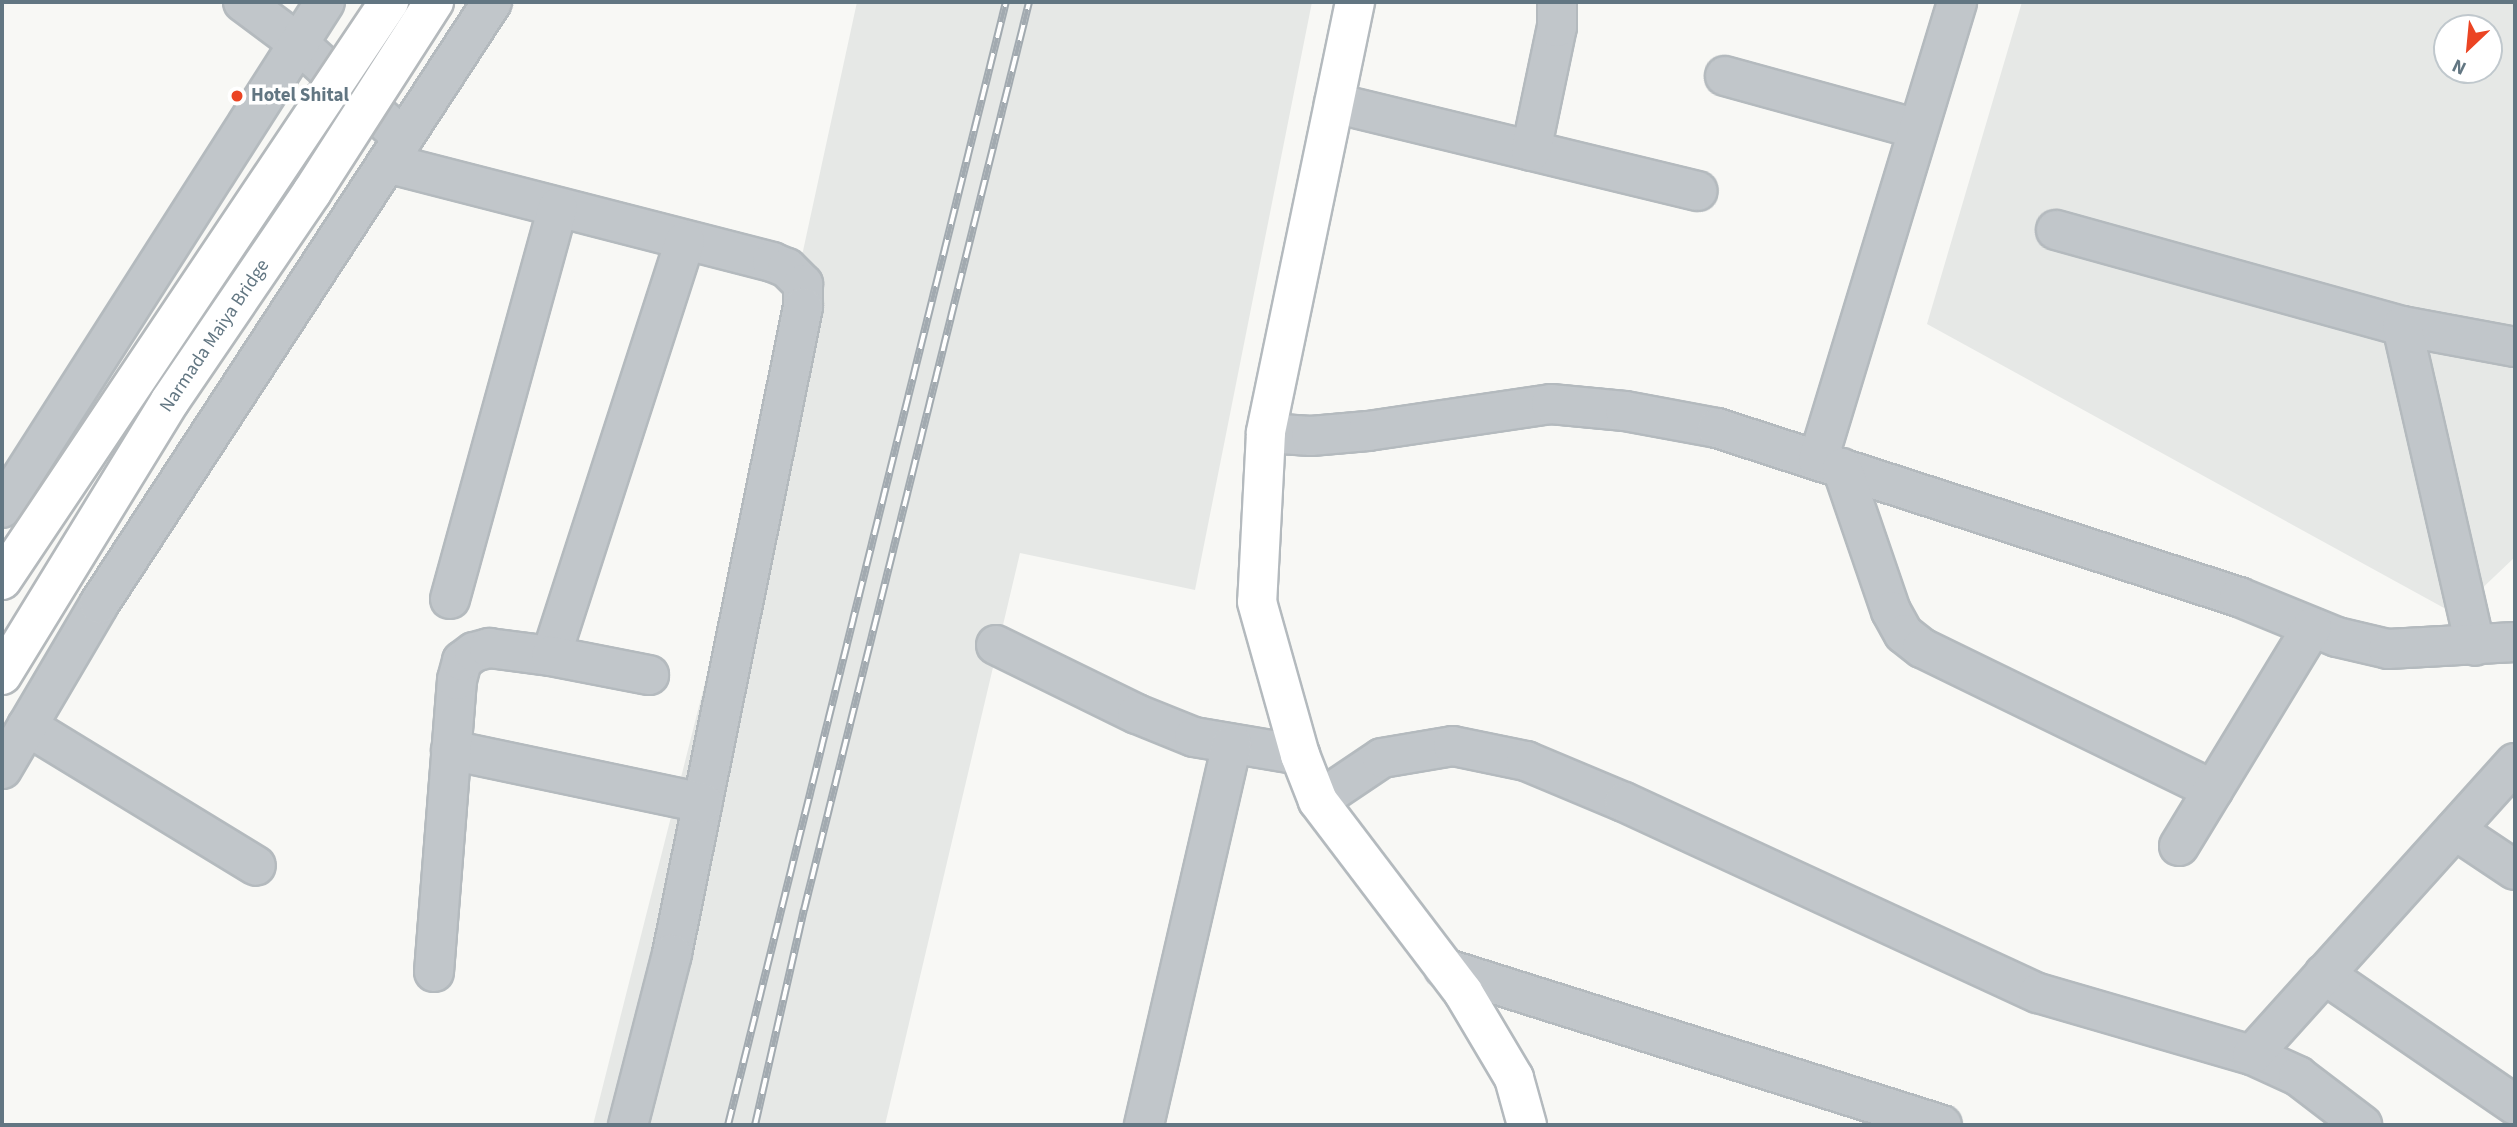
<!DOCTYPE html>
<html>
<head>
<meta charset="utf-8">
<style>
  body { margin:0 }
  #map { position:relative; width:2517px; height:1127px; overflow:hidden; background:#f8f8f5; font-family:"Source Sans 3",sans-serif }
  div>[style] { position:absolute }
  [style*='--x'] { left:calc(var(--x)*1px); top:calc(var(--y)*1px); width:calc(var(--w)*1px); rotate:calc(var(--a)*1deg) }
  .built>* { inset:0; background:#e6e8e6 }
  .roads { filter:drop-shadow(2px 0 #b4babe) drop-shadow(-2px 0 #b4babe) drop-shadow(0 2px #b4babe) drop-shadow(0 -2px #b4babe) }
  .minor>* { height:38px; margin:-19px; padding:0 19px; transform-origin:19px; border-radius:19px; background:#c1c6ca }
  .major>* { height:38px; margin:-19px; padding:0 19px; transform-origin:19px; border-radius:19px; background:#fff }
  .rail>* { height:8px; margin-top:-4px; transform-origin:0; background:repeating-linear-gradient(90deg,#fff 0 16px,#a2aab0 0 32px); box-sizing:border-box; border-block:2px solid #a2aab0 }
  .bridges { filter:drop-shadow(2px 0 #b4b9bc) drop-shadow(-2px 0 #b4b9bc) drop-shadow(0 2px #b4b9bc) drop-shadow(0 -2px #b4b9bc) }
  .highway-bridge>* { height:38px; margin:-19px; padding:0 19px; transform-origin:19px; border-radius:19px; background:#fff }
  .dots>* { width:19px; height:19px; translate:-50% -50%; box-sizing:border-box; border:4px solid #fff; border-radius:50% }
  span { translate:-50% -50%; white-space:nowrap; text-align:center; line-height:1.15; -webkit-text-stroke:7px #fff; paint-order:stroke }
  .poi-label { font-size:19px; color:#627682; font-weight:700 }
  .left { translate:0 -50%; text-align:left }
  .street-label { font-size:19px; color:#627682 }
  .frame { position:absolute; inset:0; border:4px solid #627682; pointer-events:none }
  .north { position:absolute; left:2433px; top:14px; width:70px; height:70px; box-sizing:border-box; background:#fff; border:2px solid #c0c8cd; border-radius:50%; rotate:206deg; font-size:19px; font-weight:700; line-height:28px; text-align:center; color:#627682 }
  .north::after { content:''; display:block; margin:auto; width:24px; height:32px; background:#eb4423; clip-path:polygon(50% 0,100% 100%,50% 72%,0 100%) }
</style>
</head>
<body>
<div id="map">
  <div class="built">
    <i style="clip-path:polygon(857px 2px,1312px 2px,1195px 590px,1020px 553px,885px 1125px,593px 1125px,736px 560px)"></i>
    <i style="clip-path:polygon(evenodd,2022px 2px,2515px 2px,2515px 557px,2455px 614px,1927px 324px,2022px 2px,2447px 28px,2489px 28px,2489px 70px,2447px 70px,2447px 28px)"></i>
  </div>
  <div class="roads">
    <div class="minor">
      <i style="--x:243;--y:2;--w:69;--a:36.7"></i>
      <i style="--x:298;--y:43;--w:142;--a:42.1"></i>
      <i style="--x:1725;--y:76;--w:200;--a:15.4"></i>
      <i style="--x:1334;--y:103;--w:374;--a:13.6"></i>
      <i style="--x:1531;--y:151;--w:127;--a:-78.2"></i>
      <i style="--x:1557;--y:27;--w:25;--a:-90"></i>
      <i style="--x:387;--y:163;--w:398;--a:14.4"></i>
      <i style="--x:772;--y:262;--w:16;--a:22"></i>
      <i style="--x:787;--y:268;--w:23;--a:45"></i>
      <i style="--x:803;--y:284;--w:23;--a:90"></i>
      <i style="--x:803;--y:307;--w:660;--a:101.45"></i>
      <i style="--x:672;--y:954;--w:177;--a:104.4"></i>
      <i style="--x:2056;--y:230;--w:359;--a:15.5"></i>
      <i style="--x:2402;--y:326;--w:115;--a:10.5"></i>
      <i style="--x:2402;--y:326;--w:328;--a:77.1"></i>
      <i style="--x:1266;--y:433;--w:45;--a:3.8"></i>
      <i style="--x:1311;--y:436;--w:57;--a:-5"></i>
      <i style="--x:1368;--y:431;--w:185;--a:-8.4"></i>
      <i style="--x:1551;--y:404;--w:74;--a:5.4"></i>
      <i style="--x:1625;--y:411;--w:94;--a:10.5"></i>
      <i style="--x:1717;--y:428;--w:549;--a:17.94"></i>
      <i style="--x:2239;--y:597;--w:106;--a:22.2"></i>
      <i style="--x:2337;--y:637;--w:52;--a:13.2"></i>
      <i style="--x:2388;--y:649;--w:127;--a:-3.2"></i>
      <i style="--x:1818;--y:460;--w:479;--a:-73.1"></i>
      <i style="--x:1842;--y:468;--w:151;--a:71.1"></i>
      <i style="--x:1891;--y:611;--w:26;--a:61"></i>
      <i style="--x:1904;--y:634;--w:23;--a:38"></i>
      <i style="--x:1922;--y:648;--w:324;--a:26"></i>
      <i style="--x:2;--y:508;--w:600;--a:-57.45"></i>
      <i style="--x:450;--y:599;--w:406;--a:-74.6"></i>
      <i style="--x:996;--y:645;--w:157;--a:26.1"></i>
      <i style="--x:1137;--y:714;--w:61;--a:22"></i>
      <i style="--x:1194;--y:737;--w:108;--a:9.6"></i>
      <i style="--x:551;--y:656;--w:436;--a:-72.1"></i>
      <i style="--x:27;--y:726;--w:268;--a:31.4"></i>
      <i style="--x:451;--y:750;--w:257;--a:11.9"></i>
      <i style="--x:2;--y:769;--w:191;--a:-59.5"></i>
      <i style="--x:99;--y:604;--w:719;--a:-56.86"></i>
      <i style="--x:1318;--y:801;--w:77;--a:-33.9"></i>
      <i style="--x:1382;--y:758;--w:72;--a:-9.6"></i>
      <i style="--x:1453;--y:746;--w:75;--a:11.6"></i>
      <i style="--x:1526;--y:761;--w:106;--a:22.7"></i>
      <i style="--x:1624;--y:802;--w:456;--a:24.8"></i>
      <i style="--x:2038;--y:993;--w:223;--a:16.2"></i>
      <i style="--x:2252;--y:1055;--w:51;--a:24.5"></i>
      <i style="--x:2298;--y:1076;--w:81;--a:37.4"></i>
      <i style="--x:2455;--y:830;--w:72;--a:33.7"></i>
      <i style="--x:2179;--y:846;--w:256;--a:-58.7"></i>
      <i style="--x:1444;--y:968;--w:522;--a:17.5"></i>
      <i style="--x:434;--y:972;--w:293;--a:-85.5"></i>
      <i style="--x:457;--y:680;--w:20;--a:-75"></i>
      <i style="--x:462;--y:661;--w:15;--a:-37"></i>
      <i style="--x:474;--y:652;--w:16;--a:-15"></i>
      <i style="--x:489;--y:648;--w:63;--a:7.4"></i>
      <i style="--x:551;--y:656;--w:100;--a:11"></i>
      <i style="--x:2324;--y:974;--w:232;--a:34.4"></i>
      <i style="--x:2252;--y:1055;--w:393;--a:-48"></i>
      <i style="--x:1144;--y:1125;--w:391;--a:-77"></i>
    </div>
    <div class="major">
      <i style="--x:1355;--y:2;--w:440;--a:101.7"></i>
      <i style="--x:1266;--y:433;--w:169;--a:93"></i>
      <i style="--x:1257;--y:602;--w:159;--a:74.3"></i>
      <i style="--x:1300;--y:755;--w:49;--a:68.6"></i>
      <i style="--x:1318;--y:801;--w:240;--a:52.8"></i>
      <i style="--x:1463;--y:992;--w:100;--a:59.3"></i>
      <i style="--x:1514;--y:1078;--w:49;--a:74.5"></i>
    </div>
  </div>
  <div class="rail">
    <i style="--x:728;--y:1125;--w:1157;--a:-76.1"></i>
    <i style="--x:755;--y:1125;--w:221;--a:-77.2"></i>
    <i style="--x:804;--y:910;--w:935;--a:-76.08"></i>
  </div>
  <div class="bridges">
    <div class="highway-bridge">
      <i style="--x:2;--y:580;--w:696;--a:-56.2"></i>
      <i style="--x:2;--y:675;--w:321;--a:-58.5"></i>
      <i style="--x:170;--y:401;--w:253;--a:-55.8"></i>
      <i style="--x:312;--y:192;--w:226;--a:-57.3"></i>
    </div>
  </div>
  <div class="dots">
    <i style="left:237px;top:96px;background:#eb4423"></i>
  </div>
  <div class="poi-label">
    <span class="left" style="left:251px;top:96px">Hotel Shital</span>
  </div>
  <div class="street-label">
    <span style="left:215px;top:336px;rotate:-56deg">Narmada Maiya Bridge</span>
  </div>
  <div class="frame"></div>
  <div class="north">N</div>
</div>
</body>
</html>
